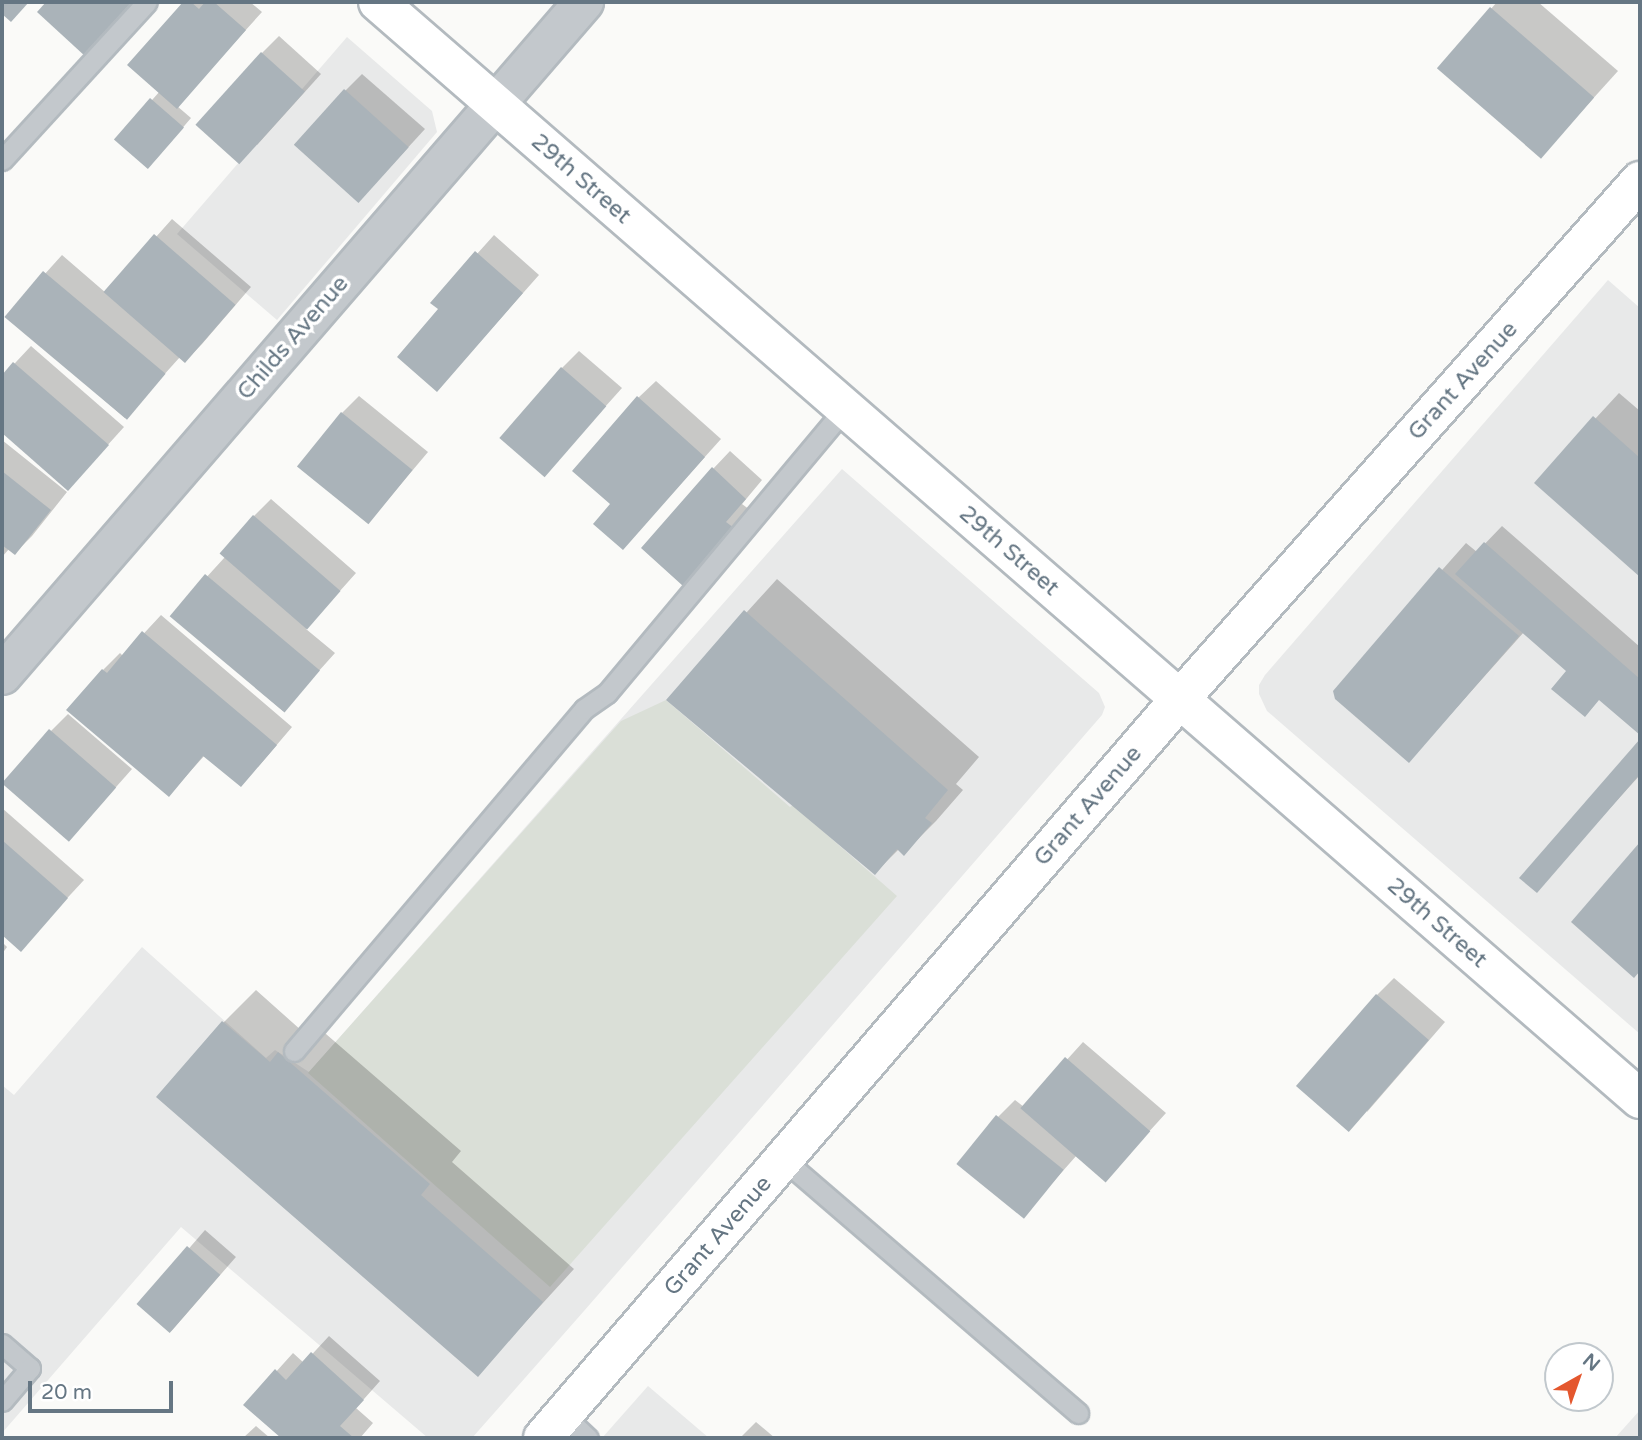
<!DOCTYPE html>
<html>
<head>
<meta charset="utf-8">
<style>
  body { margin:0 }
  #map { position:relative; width:1642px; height:1440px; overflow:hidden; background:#fafaf8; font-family:"Varela Round",sans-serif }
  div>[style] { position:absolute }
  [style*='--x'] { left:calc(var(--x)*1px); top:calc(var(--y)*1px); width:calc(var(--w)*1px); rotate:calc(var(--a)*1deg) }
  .built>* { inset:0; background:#e8e9e9 }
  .green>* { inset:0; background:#dadfd7 }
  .shadow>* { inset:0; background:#0003; transform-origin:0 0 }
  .building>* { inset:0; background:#aab3b9; transform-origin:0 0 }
  .roads { filter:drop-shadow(2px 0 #b3babf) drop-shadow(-2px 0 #b3babf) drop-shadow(0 2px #b3babf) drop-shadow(0 -2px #b3babf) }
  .lane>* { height:19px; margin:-9.5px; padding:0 9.5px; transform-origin:9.5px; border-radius:9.5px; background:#c3c8cc }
  .street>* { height:38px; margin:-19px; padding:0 19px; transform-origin:19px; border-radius:19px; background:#c3c8cc }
  .secondary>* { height:38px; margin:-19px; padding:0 19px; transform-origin:19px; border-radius:19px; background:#fff }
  span { translate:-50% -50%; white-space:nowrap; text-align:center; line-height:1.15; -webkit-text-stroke:7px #fff; paint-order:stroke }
  .street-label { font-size:23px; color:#657683 }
  .frame { position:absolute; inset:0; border:4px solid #657683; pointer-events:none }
  .north { position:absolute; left:1544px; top:1342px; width:70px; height:70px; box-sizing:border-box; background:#fff; border:2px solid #c1c8cd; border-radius:50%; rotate:40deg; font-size:19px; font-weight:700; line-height:28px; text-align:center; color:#657683 }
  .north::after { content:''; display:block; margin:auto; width:24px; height:32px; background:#e4572e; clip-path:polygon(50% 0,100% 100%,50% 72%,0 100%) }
  .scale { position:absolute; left:28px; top:1381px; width:145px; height:32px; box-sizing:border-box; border:4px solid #657683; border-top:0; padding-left:9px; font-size:21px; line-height:24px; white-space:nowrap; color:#657683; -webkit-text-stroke:5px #fff; paint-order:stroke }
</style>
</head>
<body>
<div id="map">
  <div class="built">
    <i style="clip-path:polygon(347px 37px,432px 111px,437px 132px,277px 320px,177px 234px)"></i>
    <i style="clip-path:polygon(1608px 280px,1640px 308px,1640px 1034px,1267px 711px,1259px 694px,1259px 685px,1265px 675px)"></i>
    <i style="clip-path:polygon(842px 469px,1099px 693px,1105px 707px,1102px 715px,584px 1311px,472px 1438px,428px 1438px,181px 1227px,2px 1433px,2px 1085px,14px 1095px,142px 947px,266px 1058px,275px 1050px,309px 1072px)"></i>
    <i style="clip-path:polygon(648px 1386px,709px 1438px,602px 1438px)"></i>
    <i style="clip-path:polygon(1640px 1410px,1640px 1438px,1615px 1438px)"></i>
  </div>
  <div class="green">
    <i style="clip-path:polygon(666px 700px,790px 807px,793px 805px,897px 896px,550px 1287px,308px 1073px,621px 721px)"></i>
  </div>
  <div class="shadow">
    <i style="clip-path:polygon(185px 2px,250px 2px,262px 12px,177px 106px,191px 118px,156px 159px,117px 140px,160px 91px,130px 65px)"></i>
    <i style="clip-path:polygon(1497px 2px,1538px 2px,1618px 71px,1541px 156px,1439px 68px)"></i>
    <i style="clip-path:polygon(279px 36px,321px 74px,257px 145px,262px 53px)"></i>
    <i style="clip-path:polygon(362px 74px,425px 129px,359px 201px,345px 91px)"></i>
    <i style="clip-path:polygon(172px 219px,251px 287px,202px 344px,185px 361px,180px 357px,125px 418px,7px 316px,62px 255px,106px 293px)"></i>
    <i style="clip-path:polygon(494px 235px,539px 275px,437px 390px,440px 309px,433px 303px)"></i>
    <i style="clip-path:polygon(31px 346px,124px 427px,68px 489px,2px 431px,2px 377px)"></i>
    <i style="clip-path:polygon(579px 351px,622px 388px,544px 475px,562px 368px)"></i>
    <i style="clip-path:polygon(656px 381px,721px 439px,623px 548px,613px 504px,638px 398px)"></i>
    <i style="clip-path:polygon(1619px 393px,1640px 411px,1640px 575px,1536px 483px)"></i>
    <i style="clip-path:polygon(359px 396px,428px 452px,369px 522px,342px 413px)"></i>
    <i style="clip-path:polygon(2px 440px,67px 492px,32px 536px,15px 553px,9px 549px,2px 557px)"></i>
    <i style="clip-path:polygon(730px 451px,762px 480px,742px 504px,750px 510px,700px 566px,713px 469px)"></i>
    <i style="clip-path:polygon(271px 499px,356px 573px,306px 629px,335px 653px,283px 711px,172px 615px,225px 557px,254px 516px)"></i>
    <i style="clip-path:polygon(1502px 526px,1640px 647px,1640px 733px,1524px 632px,1409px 761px,1335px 691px,1466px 543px,1477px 552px)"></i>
    <i style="clip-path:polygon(777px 579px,979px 757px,956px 784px,963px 790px,936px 821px,904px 853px,899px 849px,875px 873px,668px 699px)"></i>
    <i style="clip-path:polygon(161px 615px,292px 727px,258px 767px,205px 755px,169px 795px,103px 670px,120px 653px,123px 656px)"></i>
    <i style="clip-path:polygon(68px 714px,132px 769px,85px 822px,51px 731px)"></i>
    <i style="clip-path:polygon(1640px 742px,1640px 775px,1536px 890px,1521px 878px)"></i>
    <i style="clip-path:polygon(2px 808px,84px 880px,20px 949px,2px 933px)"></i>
    <i style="clip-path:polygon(1640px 845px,1640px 969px,1634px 975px,1573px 922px)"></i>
    <i style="clip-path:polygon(2px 942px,7px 947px,2px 954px)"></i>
    <i style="clip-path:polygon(1394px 978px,1445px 1022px,1367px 1112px,1377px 995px)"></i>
    <i style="clip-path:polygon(256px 990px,302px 1031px,311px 1021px,461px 1151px,452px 1162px,574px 1269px,478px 1374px,223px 1023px)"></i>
    <i style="clip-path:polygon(1083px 1042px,1166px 1113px,1106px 1179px,1077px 1155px,1023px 1216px,998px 1117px,1015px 1100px,1024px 1107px)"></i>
    <i style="left:205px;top:1230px;width:41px;height:98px;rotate:41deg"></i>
    <i style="clip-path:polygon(329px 1336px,380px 1381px,356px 1408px,373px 1423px,360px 1438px,283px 1438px,246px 1405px,293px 1353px,304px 1363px)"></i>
    <i style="clip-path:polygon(756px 1422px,775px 1438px,740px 1438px)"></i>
    <i style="clip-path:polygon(256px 1426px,270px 1438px,243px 1438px)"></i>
  </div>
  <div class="building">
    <i style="clip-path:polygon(2px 2px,29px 2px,11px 22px,2px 14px)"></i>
    <i style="clip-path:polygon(46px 2px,135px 2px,86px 57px,37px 12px)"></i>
    <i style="clip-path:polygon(183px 2px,191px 2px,199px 9px,205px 2px,214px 2px,246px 30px,177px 109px,127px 65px)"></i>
    <i style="left:1490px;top:7px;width:138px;height:81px;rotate:41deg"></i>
    <i style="left:261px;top:52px;width:59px;height:98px;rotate:42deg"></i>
    <i style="left:344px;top:89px;width:87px;height:75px;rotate:42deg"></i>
    <i style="left:150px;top:98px;width:45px;height:55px;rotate:41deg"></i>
    <i style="left:154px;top:234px;width:108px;height:77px;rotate:41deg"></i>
    <i style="clip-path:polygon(475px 251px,523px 293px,437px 392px,397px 357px,438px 309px,430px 303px)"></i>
    <i style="left:43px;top:271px;width:160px;height:60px;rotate:40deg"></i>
    <i style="clip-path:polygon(13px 362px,109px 445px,68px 491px,2px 433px,2px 375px)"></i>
    <i style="left:561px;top:367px;width:60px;height:94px;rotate:41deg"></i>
    <i style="clip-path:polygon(637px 396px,705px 457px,623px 550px,593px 524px,610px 504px,572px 471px)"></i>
    <i style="left:341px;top:412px;width:92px;height:70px;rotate:39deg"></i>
    <i style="clip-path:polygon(1593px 416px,1640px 458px,1640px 577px,1534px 483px)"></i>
    <i style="clip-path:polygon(712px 467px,746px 499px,726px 522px,734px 528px,683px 586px,641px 548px)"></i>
    <i style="clip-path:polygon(2px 471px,51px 510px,15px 555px,2px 545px)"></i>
    <i style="left:253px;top:515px;width:116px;height:51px;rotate:41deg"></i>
    <i style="clip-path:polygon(1484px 542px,1640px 679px,1640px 735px,1599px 700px,1585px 717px,1551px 689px,1566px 671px,1455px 574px)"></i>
    <i style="clip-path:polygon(1439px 567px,1519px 636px,1409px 763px,1335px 699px,1333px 691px)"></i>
    <i style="left:205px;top:574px;width:150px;height:55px;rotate:40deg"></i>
    <i style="clip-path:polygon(744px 610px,948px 790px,925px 818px,932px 823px,904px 856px,897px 849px,875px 875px,666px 700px)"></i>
    <i style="clip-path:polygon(142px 631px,277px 745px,241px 787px,203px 756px,169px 797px,66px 710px,102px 669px,107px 673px)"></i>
    <i style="left:49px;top:729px;width:89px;height:72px;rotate:41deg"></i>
    <i style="clip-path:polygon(1640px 739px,1640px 774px,1537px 893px,1519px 878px)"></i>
    <i style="clip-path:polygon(2px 840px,68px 898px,21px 952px,2px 935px)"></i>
    <i style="clip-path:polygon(1640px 842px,1640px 971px,1634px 978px,1571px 922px)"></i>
    <i style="left:1376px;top:994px;width:70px;height:122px;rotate:41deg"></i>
    <i style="clip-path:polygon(222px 1021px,270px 1062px,278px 1052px,430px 1184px,421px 1195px,543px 1302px,478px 1377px,156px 1097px)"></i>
    <i style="left:1065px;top:1057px;width:113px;height:68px;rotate:41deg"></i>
    <i style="left:996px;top:1115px;width:87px;height:63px;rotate:39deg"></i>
    <i style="left:187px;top:1246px;width:44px;height:77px;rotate:41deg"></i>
    <i style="clip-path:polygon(311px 1352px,364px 1400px,340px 1426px,354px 1438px,281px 1438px,243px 1405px,275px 1369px,286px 1380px)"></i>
  </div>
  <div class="roads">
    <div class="lane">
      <i style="--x:2;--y:160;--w:214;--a:-47.5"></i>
      <i style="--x:294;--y:1051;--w:448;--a:-49.7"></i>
      <i style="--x:584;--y:709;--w:28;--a:-35"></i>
      <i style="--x:607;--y:693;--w:371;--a:-50.1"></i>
      <i style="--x:784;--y:1160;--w:388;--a:40.7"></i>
      <i style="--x:2;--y:1344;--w:37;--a:41"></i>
      <i style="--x:30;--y:1368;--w:43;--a:130.3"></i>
      <i style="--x:563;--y:1415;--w:34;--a:43"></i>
    </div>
    <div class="street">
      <i style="--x:2;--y:675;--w:890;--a:-49.15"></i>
    </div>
    <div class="secondary">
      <i style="--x:378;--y:2;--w:1672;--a:41"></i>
      <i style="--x:543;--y:1438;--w:976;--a:-49.24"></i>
      <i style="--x:1180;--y:699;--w:693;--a:-48.39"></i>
    </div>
  </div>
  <div class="street-label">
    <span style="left:581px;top:179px;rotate:41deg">29th Street</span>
    <span style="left:293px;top:338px;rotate:-49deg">Childs Avenue</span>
    <span style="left:1463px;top:381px;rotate:-48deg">Grant Avenue</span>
    <span style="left:1009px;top:551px;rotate:41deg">29th Street</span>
    <span style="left:1088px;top:806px;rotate:-49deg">Grant Avenue</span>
    <span style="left:1437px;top:923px;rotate:41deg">29th Street</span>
    <span style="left:718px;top:1236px;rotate:-49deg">Grant Avenue</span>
  </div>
  <div class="frame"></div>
  <div class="north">N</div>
  <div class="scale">20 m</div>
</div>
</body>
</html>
